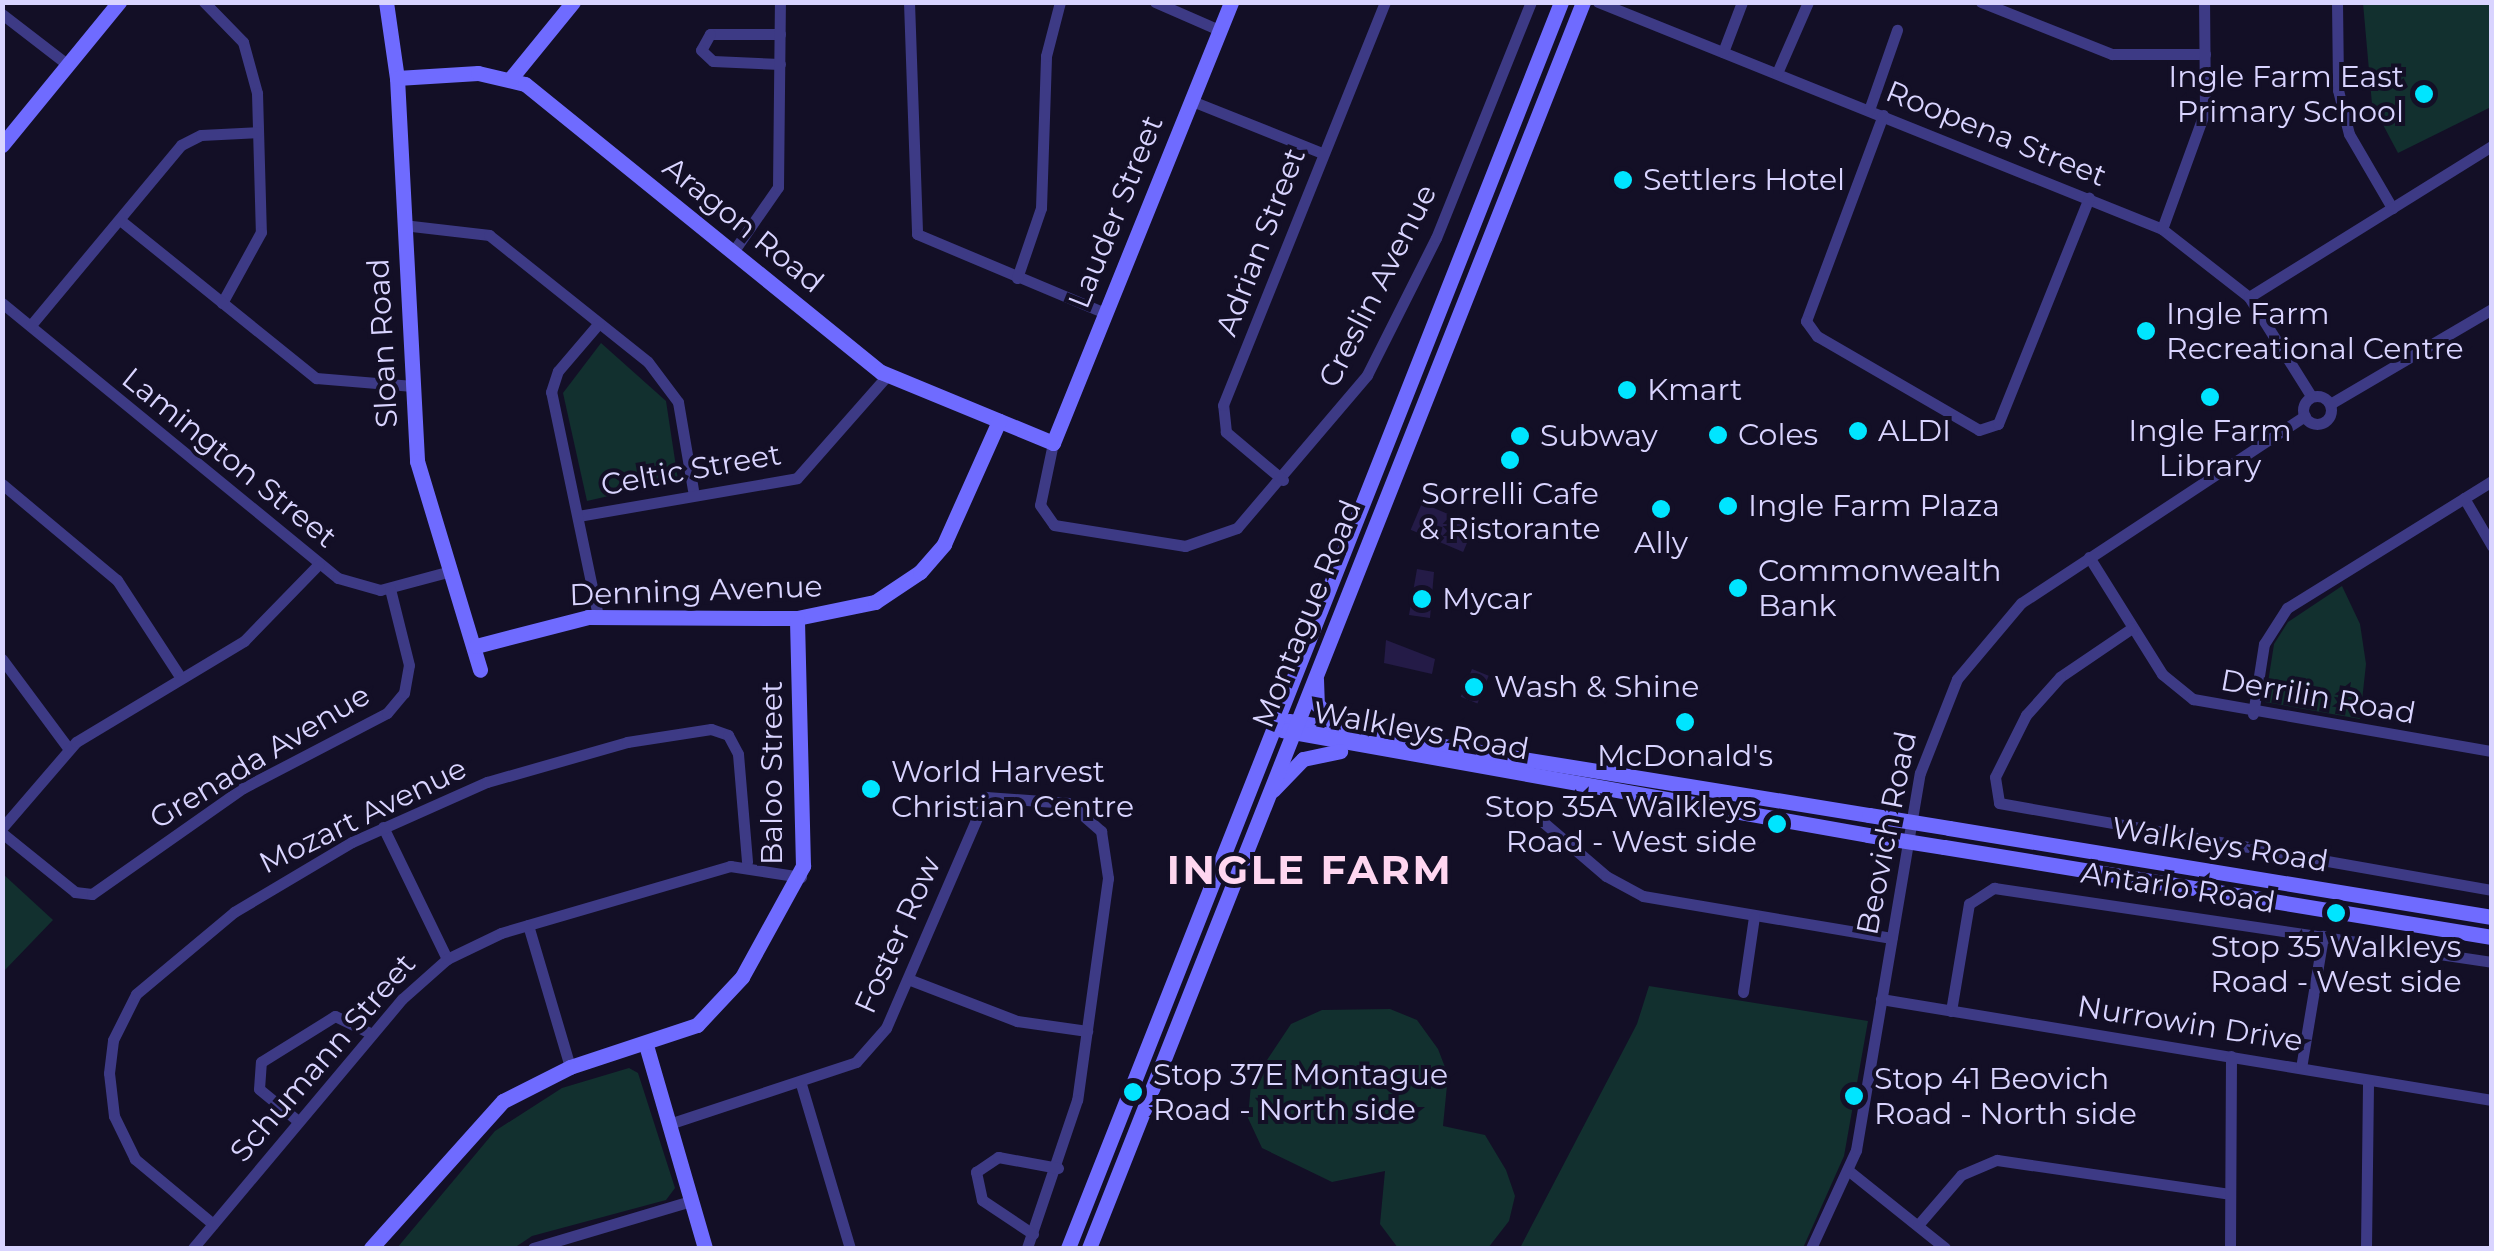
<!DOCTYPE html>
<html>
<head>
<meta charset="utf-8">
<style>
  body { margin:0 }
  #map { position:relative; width:2494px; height:1251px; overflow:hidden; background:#130f26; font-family:Montserrat,sans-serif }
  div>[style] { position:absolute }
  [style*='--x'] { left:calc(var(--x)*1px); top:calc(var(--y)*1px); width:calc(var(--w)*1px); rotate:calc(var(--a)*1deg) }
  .green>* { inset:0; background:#12302f }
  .building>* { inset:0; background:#241b47; transform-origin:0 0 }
  .street>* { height:11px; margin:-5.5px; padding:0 5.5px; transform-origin:5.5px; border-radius:5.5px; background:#3d3a85 }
  .street>.ring { margin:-5.5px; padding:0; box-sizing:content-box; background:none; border:11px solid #3d3a85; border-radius:50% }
  .secondary>* { height:15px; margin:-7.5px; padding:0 7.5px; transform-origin:7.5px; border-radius:7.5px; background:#6f6bff }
  .secondary-bridge>* { height:15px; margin:-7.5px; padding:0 7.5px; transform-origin:7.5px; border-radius:7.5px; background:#6f6bff }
  .dots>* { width:28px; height:28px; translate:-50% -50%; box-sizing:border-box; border:5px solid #130f26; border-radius:50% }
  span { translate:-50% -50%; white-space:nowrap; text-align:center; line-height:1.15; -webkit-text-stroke:8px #130f26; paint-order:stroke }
  .poi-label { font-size:30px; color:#d9d4ff }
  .right { translate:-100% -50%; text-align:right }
  .left { translate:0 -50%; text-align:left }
  .street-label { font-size:30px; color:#d9d4ff }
  .district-label { font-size:40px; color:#ffd6f0; font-weight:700; letter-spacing:2.5px }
  .frame { position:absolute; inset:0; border:5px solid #d9d4ff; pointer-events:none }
</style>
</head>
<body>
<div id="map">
  <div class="green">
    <i style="clip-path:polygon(2363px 3px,2491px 3px,2491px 107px,2398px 153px,2372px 104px)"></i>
    <i style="clip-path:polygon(601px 343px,666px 401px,678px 480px,587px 501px,563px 393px)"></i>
    <i style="clip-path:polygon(2342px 586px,2360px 624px,2366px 664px,2360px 719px,2265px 702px,2274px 644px,2288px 622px)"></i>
    <i style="clip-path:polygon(3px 874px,53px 920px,3px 972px,2px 972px)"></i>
    <i style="clip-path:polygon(1649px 986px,1868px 1021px,1844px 1156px,1803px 1248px,1520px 1248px,1637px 1024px)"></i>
    <i style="clip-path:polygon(1390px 1009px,1417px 1020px,1438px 1049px,1448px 1075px,1443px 1126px,1485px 1135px,1506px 1170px,1515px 1196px,1509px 1221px,1488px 1248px,1398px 1248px,1380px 1224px,1385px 1171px,1332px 1182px,1262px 1148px,1248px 1118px,1251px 1084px,1291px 1024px,1322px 1010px)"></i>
    <i style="clip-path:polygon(629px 1068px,638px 1073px,675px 1188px,666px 1200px,532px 1236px,514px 1248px,397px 1248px,495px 1131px,562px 1088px)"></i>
  </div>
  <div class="building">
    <i style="left:1422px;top:503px;width:57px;height:29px;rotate:23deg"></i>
    <i style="clip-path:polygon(1417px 569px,1434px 572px,1430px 618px,1409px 615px)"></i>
    <i style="clip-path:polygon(1386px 640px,1435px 659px,1432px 674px,1384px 663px)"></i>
    <i style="left:1472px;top:669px;width:18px;height:30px;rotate:22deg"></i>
  </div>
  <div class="street">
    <i style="--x:204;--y:2;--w:56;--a:45.7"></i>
    <i style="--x:243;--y:42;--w:53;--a:74.6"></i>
    <i style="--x:257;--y:93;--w:139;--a:88.4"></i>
    <i style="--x:261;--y:232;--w:81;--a:118.8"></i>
    <i style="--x:909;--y:2;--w:232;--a:88"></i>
    <i style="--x:917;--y:234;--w:204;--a:22.8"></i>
    <i style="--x:1155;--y:2;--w:70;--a:23.6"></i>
    <i style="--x:1598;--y:2;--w:608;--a:21.92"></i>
    <i style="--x:2162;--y:229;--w:110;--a:38"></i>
    <i style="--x:2249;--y:297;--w:117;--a:57.9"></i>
    <i style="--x:1981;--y:2;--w:141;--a:21.7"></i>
    <i style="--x:2112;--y:54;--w:93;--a:0"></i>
    <i style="--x:2337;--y:2;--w:88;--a:89.3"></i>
    <i style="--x:2338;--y:90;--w:45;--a:76"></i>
    <i style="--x:2349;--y:134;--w:86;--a:59.8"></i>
    <i style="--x:2;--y:14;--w:82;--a:37.6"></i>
    <i style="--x:780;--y:34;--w:70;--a:180"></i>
    <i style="--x:710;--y:34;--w:18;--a:119"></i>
    <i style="--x:701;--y:50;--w:16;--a:43"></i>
    <i style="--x:713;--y:61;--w:67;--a:2.6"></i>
    <i style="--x:1723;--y:52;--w:53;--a:-69.2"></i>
    <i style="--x:1777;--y:73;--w:77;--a:-66.4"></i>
    <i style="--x:1192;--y:101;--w:140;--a:21.8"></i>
    <i style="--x:1869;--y:110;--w:85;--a:-70.7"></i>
    <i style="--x:1883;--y:115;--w:220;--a:110.5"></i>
    <i style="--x:1806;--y:321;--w:19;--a:54"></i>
    <i style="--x:1817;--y:336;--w:187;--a:30.1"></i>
    <i style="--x:1979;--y:430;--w:20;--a:-18"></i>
    <i style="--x:1998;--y:424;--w:244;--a:-68.1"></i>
    <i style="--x:120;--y:220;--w:252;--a:38.9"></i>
    <i style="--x:316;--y:378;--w:97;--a:4.7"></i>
    <i style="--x:403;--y:225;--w:87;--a:6.6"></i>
    <i style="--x:489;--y:235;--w:203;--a:38.6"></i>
    <i style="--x:648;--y:362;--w:50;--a:53.1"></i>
    <i style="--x:678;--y:402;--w:89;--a:80.3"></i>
    <i style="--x:2162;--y:229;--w:126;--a:-70"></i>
    <i style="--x:2205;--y:111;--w:109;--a:-90.5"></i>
    <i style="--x:733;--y:252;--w:79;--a:-55.3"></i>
    <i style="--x:778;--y:187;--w:185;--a:-89.4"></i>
    <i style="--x:1017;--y:278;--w:74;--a:-71.1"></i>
    <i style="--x:1041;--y:208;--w:152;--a:-88.1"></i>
    <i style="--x:1046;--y:56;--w:56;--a:-75.5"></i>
    <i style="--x:2249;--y:297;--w:286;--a:-31.9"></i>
    <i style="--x:2;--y:303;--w:434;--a:39.3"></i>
    <i style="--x:338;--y:578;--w:44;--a:15.9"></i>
    <i style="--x:380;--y:590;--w:69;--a:-15"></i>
    <i style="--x:31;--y:325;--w:234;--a:-50.2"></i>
    <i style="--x:181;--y:145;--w:22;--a:-27"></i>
    <i style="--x:201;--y:135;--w:57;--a:-3"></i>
    <i class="ring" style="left:2303px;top:396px;width:17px;height:17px"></i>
    <i style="--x:2330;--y:404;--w:188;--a:-30.4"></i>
    <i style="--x:1053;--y:443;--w:63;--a:101.8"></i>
    <i style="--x:1040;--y:505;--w:24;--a:55"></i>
    <i style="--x:1054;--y:525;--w:133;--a:9.1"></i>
    <i style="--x:1185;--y:546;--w:55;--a:-19.1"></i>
    <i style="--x:1237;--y:528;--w:201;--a:-49.6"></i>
    <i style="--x:1367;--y:375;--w:153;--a:-63.3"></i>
    <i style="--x:1436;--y:238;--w:254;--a:-68.1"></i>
    <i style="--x:1283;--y:480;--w:75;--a:-139.9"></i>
    <i style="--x:1226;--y:432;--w:27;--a:-96"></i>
    <i style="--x:1223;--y:405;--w:434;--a:-68.1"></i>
    <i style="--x:2;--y:484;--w:150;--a:39.9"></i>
    <i style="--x:117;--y:580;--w:117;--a:56.9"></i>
    <i style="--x:2464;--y:498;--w:56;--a:59.7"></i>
    <i style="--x:578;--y:516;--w:222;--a:-9.8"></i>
    <i style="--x:797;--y:478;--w:136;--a:-48.6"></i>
    <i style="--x:2089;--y:557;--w:138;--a:58"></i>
    <i style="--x:2162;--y:674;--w:40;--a:39"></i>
    <i style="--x:2193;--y:699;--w:303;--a:9.9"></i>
    <i style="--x:598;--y:616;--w:229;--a:-101.8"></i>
    <i style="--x:551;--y:392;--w:22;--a:-72"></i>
    <i style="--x:558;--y:371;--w:63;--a:-49.5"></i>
    <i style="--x:2132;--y:628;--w:87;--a:145.8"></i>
    <i style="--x:2060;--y:677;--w:51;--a:131.8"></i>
    <i style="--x:2026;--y:715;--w:69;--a:116.6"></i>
    <i style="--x:1995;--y:777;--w:26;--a:81"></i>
    <i style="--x:1999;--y:803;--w:501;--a:10.01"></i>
    <i style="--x:2;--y:659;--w:111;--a:53.4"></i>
    <i style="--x:2253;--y:714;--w:71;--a:-81.1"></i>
    <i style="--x:2264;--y:644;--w:43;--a:-57.4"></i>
    <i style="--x:2287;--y:608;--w:241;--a:-31.8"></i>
    <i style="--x:1543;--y:822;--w:83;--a:40.6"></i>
    <i style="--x:1606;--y:876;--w:42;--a:28.4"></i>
    <i style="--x:1643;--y:896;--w:252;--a:9.6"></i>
    <i style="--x:383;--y:827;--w:147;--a:64.1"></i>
    <i style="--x:2;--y:828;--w:113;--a:-49.3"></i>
    <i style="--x:76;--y:742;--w:196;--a:-31"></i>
    <i style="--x:244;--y:641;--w:107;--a:-45.8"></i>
    <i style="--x:2;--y:833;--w:94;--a:38.9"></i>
    <i style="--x:75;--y:892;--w:17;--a:7"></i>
    <i style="--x:92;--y:894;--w:184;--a:-35.1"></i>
    <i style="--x:243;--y:788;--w:162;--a:-27.5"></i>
    <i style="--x:387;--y:713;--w:26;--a:-50"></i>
    <i style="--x:404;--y:693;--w:28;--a:-80"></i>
    <i style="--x:409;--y:665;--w:78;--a:-104"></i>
    <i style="--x:528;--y:925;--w:148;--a:73.5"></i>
    <i style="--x:908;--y:979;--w:117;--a:21.1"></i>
    <i style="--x:1017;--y:1021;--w:71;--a:8.1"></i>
    <i style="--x:1743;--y:992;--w:76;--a:-81.7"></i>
    <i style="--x:1881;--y:999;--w:619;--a:9.39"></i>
    <i style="--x:1951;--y:1011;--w:109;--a:-80.5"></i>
    <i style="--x:1969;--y:904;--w:30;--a:-33"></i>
    <i style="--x:1994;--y:888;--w:503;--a:8.45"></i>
    <i style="--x:2301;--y:1068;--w:134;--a:-80.5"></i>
    <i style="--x:801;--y:1084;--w:171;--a:73.4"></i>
    <i style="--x:298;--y:1121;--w:50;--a:-140.6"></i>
    <i style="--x:259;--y:1089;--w:27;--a:-86"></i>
    <i style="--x:261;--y:1062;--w:87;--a:-31.9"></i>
    <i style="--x:335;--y:1016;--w:41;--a:25.9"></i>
    <i style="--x:669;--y:1124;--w:197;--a:-18.3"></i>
    <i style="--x:856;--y:1062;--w:45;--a:-48.6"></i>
    <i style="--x:886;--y:1028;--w:252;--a:-66.6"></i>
    <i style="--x:986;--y:797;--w:83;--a:4.1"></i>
    <i style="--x:1069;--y:803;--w:43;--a:41.2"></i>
    <i style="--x:1101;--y:831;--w:48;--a:81.5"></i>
    <i style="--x:1108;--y:878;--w:224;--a:97.9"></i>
    <i style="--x:1077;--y:1100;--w:156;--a:108.7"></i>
    <i style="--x:1849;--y:1171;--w:123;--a:38.7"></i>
    <i style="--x:213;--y:1224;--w:102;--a:-140.2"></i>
    <i style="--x:135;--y:1159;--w:48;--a:-116"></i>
    <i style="--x:114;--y:1116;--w:43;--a:-96.6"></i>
    <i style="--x:109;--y:1073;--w:33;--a:-83"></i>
    <i style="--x:113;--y:1040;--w:51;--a:-63.4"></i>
    <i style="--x:136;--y:994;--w:128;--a:-39.9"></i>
    <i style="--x:234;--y:912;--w:137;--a:-30.7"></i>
    <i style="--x:352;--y:842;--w:148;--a:-24"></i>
    <i style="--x:487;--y:782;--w:146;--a:-15.9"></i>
    <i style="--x:627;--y:742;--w:85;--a:-8.8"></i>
    <i style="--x:711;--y:729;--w:18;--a:19"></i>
    <i style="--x:728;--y:735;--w:21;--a:62"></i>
    <i style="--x:738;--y:754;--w:108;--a:85.2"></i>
    <i style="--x:1918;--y:1225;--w:66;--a:-49.3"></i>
    <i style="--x:1961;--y:1175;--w:39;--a:-23"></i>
    <i style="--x:1997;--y:1160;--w:235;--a:8.3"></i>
    <i style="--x:1033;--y:1234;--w:61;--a:-146.3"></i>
    <i style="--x:982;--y:1200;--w:29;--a:-102"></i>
    <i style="--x:976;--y:1172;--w:27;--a:-34"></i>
    <i style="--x:998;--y:1157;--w:61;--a:10.4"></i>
    <i style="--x:193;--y:1248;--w:325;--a:-50"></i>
    <i style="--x:402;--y:999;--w:60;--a:-41.6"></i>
    <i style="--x:447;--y:959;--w:60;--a:-25.7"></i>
    <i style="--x:501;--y:933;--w:239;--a:-16.3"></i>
    <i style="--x:730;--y:866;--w:72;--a:8.8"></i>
    <i style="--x:533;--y:1248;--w:165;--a:-16.6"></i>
    <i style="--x:1811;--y:1248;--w:108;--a:-65.3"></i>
    <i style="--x:1856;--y:1150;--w:382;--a:-80.4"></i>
    <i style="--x:1920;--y:773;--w:101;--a:-68.5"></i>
    <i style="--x:1957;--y:679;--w:99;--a:-49.9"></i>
    <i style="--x:2021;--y:603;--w:340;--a:-33.4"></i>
    <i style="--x:2230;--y:1248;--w:192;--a:-89.7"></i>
    <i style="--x:2366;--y:1248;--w:168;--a:-89.3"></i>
  </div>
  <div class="secondary">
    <i style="--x:386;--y:2;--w:77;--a:81.8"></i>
    <i style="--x:397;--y:78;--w:384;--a:87"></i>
    <i style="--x:417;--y:461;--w:218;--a:73.2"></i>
    <i style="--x:397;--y:78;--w:81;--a:-3.5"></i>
    <i style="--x:478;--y:73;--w:48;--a:13.2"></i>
    <i style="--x:525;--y:84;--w:458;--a:39"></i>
    <i style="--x:881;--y:372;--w:186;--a:22.4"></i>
    <i style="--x:1053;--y:443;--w:476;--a:-68"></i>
    <i style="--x:511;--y:78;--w:98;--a:-50.8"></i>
    <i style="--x:2;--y:145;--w:185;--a:-50.7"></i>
    <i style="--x:476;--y:646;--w:116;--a:-14.5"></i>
    <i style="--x:588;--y:617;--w:209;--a:0.3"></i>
    <i style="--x:797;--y:618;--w:80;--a:-11.6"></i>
    <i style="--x:875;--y:602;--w:54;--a:-33.7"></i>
    <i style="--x:920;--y:572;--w:37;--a:-49"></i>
    <i style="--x:944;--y:544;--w:135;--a:-65.9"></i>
    <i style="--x:1316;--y:679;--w:25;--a:88"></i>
    <i style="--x:1317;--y:704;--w:30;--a:46"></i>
    <i style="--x:1289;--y:721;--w:588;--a:9.21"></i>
    <i style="--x:1282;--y:730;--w:595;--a:10.16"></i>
    <i style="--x:1273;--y:790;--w:43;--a:-45.9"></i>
    <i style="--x:1303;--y:759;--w:38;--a:-12"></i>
    <i style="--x:1949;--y:828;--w:550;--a:9.31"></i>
    <i style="--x:1944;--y:847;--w:555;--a:9.33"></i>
    <i style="--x:646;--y:1045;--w:211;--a:73.8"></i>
    <i style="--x:371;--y:1248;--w:198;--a:-48.1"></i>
    <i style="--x:503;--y:1101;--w:75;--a:-26.9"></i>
    <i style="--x:570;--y:1067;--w:134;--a:-18.3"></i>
    <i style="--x:697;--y:1025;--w:66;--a:-46.8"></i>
    <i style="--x:742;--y:977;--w:127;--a:-61.2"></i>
    <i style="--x:803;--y:866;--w:248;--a:-91.4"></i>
    <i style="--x:1068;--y:1248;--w:1340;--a:-68.41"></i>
    <i style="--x:1089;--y:1248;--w:1340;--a:-68.37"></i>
  </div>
  <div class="secondary-bridge">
    <i style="--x:1869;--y:815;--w:81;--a:9.2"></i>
    <i style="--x:1868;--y:835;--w:77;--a:9"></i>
  </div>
  <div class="dots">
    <i style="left:2424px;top:94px;background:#00e5ff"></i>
    <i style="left:1623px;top:180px;background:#00e5ff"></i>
    <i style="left:2146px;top:331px;background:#00e5ff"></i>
    <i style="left:1627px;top:390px;background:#00e5ff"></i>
    <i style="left:2210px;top:397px;background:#00e5ff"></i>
    <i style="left:1858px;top:431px;background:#00e5ff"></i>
    <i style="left:1718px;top:435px;background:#00e5ff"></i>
    <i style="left:1520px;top:436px;background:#00e5ff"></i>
    <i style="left:1510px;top:460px;background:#00e5ff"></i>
    <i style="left:1728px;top:506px;background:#00e5ff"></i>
    <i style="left:1661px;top:509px;background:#00e5ff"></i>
    <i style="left:1738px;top:588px;background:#00e5ff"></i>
    <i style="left:1422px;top:599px;background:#00e5ff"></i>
    <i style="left:1474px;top:687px;background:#00e5ff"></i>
    <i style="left:1685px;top:722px;background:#00e5ff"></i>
    <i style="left:871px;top:789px;background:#00e5ff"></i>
    <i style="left:1777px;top:824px;background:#00e5ff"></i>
    <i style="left:2336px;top:913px;background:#00e5ff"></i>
    <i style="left:1133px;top:1092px;background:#00e5ff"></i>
    <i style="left:1854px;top:1096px;background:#00e5ff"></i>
  </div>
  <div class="poi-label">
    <span class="right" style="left:2404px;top:94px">Ingle Farm East<br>Primary School</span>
    <span class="left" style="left:1643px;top:180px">Settlers Hotel</span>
    <span class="left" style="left:2166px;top:331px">Ingle Farm<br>Recreational Centre</span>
    <span class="left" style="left:1647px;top:390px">Kmart</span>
    <span class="left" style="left:1878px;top:431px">ALDI</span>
    <span style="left:2210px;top:448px">Ingle Farm<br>Library</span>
    <span class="left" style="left:1738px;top:435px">Coles</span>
    <span class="left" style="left:1540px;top:436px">Subway</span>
    <span style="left:1510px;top:511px">Sorrelli Cafe<br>&amp; Ristorante</span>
    <span class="left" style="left:1748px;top:506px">Ingle Farm Plaza</span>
    <span style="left:1661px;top:543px">Ally</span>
    <span class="left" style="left:1758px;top:588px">Commonwealth<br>Bank</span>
    <span class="left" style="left:1442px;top:599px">Mycar</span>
    <span class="left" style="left:1494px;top:687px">Wash &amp; Shine</span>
    <span style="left:1685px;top:756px">McDonald's</span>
    <span class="left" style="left:891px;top:789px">World Harvest<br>Christian Centre</span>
    <span class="right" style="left:1757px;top:824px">Stop 35A Walkleys<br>Road - West side</span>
    <span style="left:2336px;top:964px">Stop 35 Walkleys<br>Road - West side</span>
    <span class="left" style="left:1153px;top:1092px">Stop 37E Montague<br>Road - North side</span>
    <span class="left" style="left:1874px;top:1096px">Stop 41 Beovich<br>Road - North side</span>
  </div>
  <div class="street-label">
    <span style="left:1996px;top:134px;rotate:22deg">Roopena Street</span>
    <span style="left:1116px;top:212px;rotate:-68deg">Lauder Street</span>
    <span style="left:743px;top:225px;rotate:39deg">Aragon Road</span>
    <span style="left:1261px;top:242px;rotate:-69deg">Adrian Street</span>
    <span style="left:1378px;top:286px;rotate:-63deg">Creslin Avenue</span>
    <span style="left:383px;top:343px;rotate:-93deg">Sloan Road</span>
    <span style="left:229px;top:458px;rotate:39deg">Lamington Street</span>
    <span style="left:691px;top:470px;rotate:-10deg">Celtic Street</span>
    <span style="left:696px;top:591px;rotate:-2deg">Denning Avenue</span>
    <span style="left:1307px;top:614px;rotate:-68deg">Montague Road</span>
    <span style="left:2318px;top:697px;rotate:10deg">Derrilin Road</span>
    <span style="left:1421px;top:731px;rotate:10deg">Walkleys Road</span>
    <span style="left:260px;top:757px;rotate:-31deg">Grenada Avenue</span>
    <span style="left:772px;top:773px;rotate:-90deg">Baloo Street</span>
    <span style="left:363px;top:816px;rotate:-26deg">Mozart Avenue</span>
    <span style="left:1887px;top:833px;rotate:-79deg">Beovich Road</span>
    <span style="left:2220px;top:845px;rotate:9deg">Walkleys Road</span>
    <span style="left:2178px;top:888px;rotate:9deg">Antarlo Road</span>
    <span style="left:898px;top:935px;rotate:-66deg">Foster Row</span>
    <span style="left:2190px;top:1024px;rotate:9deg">Nurrowin Drive</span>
    <span style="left:323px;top:1058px;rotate:-49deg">Schumann Street</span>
  </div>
  <div class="district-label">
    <span style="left:1310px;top:870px">INGLE FARM</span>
  </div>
  <div class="frame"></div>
</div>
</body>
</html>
